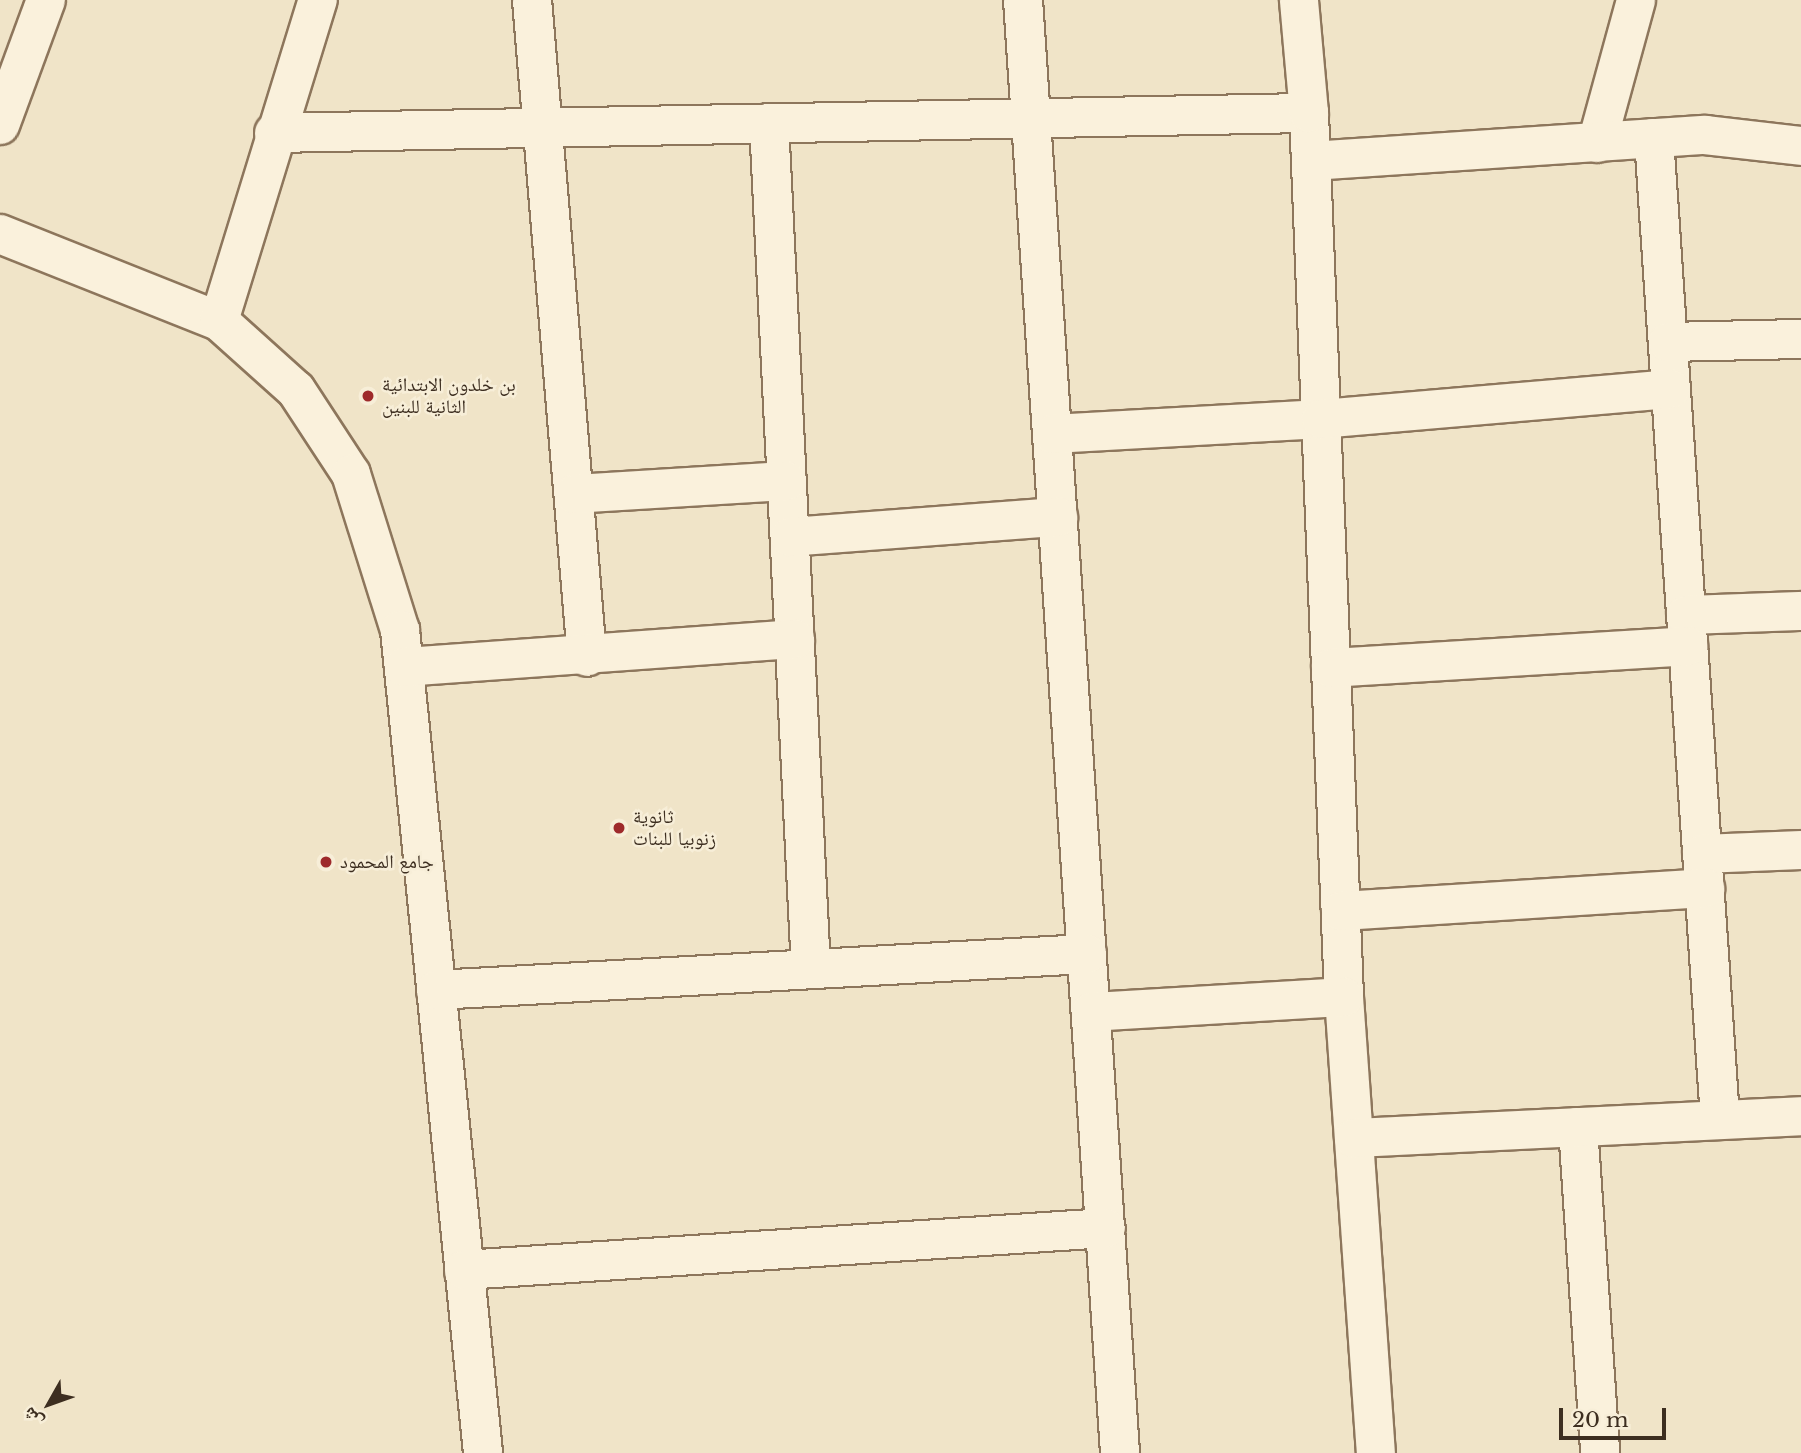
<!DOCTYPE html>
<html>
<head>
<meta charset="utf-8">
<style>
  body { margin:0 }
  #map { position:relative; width:1801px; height:1453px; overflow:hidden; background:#f0e4c8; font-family:"Libre Baskerville","Noto Naskh Arabic",serif }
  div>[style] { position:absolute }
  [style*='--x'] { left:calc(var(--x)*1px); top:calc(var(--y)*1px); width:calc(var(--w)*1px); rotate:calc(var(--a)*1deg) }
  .roads { filter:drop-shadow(2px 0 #8d765c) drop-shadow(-2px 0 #8d765c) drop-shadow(0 2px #8d765c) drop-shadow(0 -2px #8d765c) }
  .minor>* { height:38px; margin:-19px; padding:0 19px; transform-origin:19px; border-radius:19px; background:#faf1dc }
  .dots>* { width:19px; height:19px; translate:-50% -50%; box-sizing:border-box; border:4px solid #f7eed8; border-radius:50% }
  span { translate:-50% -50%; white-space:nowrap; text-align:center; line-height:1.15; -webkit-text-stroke:5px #f7eed8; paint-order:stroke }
  .poi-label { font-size:19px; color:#3d2e20 }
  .left { translate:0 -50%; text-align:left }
  .north { position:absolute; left:14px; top:1369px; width:70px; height:70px; -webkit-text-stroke:5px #f7eed8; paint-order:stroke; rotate:230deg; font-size:19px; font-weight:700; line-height:28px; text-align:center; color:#3d2e20 }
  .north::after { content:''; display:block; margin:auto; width:24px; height:32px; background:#3d2e20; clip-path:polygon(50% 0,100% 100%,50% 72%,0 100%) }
  .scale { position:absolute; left:1559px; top:1408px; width:107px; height:32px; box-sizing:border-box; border:4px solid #3d2e20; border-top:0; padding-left:9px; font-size:21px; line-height:24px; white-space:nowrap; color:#3d2e20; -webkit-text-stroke:5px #f7eed8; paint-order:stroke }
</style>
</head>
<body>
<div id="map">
  <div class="roads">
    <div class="minor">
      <i style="--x:532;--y:0;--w:659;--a:85.21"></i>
      <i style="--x:1023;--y:0;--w:1456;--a:86.18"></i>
      <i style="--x:1309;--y:113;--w:885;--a:87.73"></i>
      <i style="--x:1344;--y:997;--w:457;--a:86"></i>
      <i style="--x:769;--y:123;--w:847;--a:87.16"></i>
      <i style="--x:0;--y:125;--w:133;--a:-69.8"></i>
      <i style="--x:274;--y:133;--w:1035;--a:-1.11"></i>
      <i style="--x:1309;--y:113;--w:113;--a:-95.1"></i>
      <i style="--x:1654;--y:138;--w:983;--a:86.15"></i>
      <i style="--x:1597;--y:143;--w:148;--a:-74.7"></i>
      <i style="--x:1311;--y:161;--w:395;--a:-3.8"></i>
      <i style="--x:1705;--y:135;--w:97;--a:6.5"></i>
      <i style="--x:0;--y:234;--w:236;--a:21.7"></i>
      <i style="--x:219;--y:321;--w:103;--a:41.9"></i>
      <i style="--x:296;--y:390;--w:100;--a:56.8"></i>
      <i style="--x:351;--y:474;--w:164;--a:72.6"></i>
      <i style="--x:400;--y:630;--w:827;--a:84.24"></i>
      <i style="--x:219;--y:321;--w:336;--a:-72.9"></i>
      <i style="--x:1668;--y:342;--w:133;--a:-1.3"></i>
      <i style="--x:1053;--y:434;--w:268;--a:-3.2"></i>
      <i style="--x:1321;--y:419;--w:351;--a:-4.9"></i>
      <i style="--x:574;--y:494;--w:213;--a:-3.5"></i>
      <i style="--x:790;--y:537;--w:269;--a:-4.3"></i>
      <i style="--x:1686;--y:615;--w:115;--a:-2"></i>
      <i style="--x:404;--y:667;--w:392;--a:-4.1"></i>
      <i style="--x:1331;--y:668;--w:358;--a:-3.5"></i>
      <i style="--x:1702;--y:854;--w:99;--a:-2.3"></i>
      <i style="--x:1341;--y:911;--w:365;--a:-3.6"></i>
      <i style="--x:436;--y:990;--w:652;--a:-3.17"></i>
      <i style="--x:1091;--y:1012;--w:253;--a:-3.4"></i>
      <i style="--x:1578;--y:1127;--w:327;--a:86.1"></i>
      <i style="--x:1354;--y:1138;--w:448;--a:-2.8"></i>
      <i style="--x:464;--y:1270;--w:643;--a:-3.74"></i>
    </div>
  </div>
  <div class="dots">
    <i style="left:368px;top:396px;background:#9e2a2b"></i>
    <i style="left:619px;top:828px;background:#9e2a2b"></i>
    <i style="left:326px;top:862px;background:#9e2a2b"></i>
  </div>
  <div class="poi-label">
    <span class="left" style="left:382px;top:396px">بن خلدون الابتدائية<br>الثانية للبنين</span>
    <span class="left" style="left:633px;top:828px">ثانوية<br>زنوبيا للبنات</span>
    <span class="left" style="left:340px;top:862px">جامع المحمود</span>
  </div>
  <div class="north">ش</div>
  <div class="scale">20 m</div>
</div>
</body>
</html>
